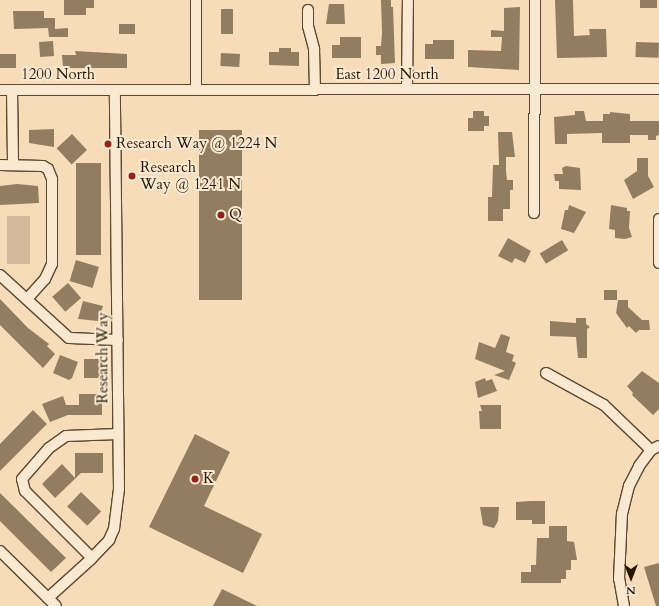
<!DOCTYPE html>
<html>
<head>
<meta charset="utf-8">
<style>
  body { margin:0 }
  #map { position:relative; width:659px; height:606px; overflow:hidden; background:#f6dcb9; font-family:Cardo,serif }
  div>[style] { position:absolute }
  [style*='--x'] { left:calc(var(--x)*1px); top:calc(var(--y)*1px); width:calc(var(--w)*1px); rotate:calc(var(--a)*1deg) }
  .green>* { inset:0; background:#d3ba9a; transform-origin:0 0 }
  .building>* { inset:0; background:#937d60; transform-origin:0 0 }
  .roads { filter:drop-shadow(1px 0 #5c482e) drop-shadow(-1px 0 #5c482e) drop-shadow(0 1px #5c482e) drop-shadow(0 -1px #5c482e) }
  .minor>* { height:10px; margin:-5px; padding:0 5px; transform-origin:5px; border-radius:5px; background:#f9e8d2 }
  .dots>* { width:11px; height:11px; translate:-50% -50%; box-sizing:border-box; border:2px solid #f9e8d2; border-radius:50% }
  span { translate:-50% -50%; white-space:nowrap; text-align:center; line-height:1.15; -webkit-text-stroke:4px #f9e8d2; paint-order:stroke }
  .street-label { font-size:15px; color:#281600 }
  .poi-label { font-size:15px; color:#281600 }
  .left { translate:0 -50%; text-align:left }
  .north { position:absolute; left:611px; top:558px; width:40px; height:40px; -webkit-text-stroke:3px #f9e8d2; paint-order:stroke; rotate:180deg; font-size:11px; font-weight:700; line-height:16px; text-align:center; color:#281600 }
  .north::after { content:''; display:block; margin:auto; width:14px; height:18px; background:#281600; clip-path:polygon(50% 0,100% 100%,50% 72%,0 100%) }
</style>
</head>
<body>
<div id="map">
  <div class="green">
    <i style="left:7px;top:216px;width:23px;height:48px"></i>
  </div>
  <div class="building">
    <i style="clip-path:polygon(64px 0,94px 0,94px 8px,86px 8px,86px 15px,64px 15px)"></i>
    <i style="clip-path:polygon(381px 0,391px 0,391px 7px,393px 7px,395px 63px,381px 64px,381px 55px,376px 55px,376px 46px,381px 46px,382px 33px)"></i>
    <i style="clip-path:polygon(555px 0,573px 0,574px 36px,590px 35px,589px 29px,606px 29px,607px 57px,557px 58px)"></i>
    <i style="left:640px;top:0;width:17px;height:8px"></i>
    <i style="clip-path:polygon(329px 4px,344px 4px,345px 24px,326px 24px)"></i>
    <i style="clip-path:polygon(520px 7px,519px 70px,468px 67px,468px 50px,501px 51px,502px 37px,491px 37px,491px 30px,504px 31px,504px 8px)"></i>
    <i style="left:221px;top:9px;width:12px;height:25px"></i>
    <i style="clip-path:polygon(13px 11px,44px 11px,44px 18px,55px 18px,55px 29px,68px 28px,68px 37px,49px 37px,48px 28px,14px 29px)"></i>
    <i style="left:135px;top:24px;width:10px;height:16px;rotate:90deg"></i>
    <i style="clip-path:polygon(340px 37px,361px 37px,361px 58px,332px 58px,332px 45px,340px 45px)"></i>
    <i style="clip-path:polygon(433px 40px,454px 40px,454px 59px,425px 59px,425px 44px,433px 44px)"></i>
    <i style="left:53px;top:41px;width:15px;height:14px;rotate:86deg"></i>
    <i style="left:636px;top:42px;width:23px;height:15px;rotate:2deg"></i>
    <i style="clip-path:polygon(279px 48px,291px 48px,291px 52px,299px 52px,299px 66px,269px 65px,269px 52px,279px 52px)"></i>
    <i style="clip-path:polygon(75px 51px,127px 54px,127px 68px,63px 68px,62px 55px,76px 55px)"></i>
    <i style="left:221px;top:53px;width:19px;height:13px;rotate:3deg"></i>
    <i style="left:0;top:54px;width:16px;height:14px"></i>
    <i style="clip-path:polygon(473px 111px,484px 111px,484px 116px,489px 116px,489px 126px,484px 126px,484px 131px,468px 131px,468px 118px,473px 118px)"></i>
    <i style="clip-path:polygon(575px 111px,584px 111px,586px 121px,603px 121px,603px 114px,610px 114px,610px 112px,630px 114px,630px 121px,659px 121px,659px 135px,656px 136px,656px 140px,648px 140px,648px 135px,630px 135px,630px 143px,602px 143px,602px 133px,567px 134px,567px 144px,555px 144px,554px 117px,575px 115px)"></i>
    <i style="clip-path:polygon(54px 129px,54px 147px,29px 143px,29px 130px)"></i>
    <i style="left:199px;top:130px;width:43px;height:170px"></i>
    <i style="clip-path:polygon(498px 132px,512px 132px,515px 157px,506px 157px,506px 171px,507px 180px,513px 180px,513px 190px,510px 190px,510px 209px,503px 209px,503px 221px,488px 221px,488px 197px,492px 197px,493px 165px,499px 165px)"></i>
    <i style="left:72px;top:134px;width:22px;height:21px;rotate:47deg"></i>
    <i style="clip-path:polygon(637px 158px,648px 158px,648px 176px,654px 187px,633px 199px,624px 180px,637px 171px)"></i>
    <i style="left:76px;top:163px;width:25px;height:92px"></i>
    <i style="clip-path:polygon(566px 166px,580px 168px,581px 190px,559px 189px,559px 181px,555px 181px,554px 174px,563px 174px,562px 168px)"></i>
    <i style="clip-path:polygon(17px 184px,38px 186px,39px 203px,0 205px,0 186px)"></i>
    <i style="clip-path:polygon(569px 205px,586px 212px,574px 233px,561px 229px,565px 210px,568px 210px)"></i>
    <i style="clip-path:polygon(611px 205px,627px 208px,627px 211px,630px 211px,629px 228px,632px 237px,625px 239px,615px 238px,615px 230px,609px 229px)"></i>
    <i style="clip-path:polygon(508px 238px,531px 251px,525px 263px,515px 258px,512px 263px,498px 256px)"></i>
    <i style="left:562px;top:240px;width:12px;height:26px;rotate:59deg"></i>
    <i style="left:76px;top:260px;width:24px;height:22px;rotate:17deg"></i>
    <i style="left:68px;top:283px;width:20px;height:21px;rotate:49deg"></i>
    <i style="left:604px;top:290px;width:13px;height:10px"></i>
    <i style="clip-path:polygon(0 299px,28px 328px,49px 344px,47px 346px,55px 354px,43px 368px,0 325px)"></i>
    <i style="clip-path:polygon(618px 300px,628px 300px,628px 307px,642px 320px,649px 320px,650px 330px,639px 330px,636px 333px,629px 326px,627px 328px,616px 313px)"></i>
    <i style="clip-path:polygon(83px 301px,103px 306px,98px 321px,78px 319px)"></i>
    <i style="clip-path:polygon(576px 318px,586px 318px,586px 324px,590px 327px,587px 329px,587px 358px,578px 358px,576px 337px,550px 336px,550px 321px,576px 323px)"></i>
    <i style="clip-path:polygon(501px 334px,510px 337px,506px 352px,514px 355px,512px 361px,516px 363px,509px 380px,494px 375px,505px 371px,475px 359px,479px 342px,495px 348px)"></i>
    <i style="clip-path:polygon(60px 355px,78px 362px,72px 378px,69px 380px,53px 373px)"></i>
    <i style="left:84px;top:359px;width:18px;height:19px"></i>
    <i style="clip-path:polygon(642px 371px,659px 383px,659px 409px,653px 415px,632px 395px,633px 393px,627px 386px)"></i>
    <i style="clip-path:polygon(485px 378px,486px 381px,492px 379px,497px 391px,478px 398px,475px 382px)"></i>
    <i style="clip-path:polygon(79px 394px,102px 394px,102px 415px,68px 415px,50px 422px,42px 404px,63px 396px,66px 405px,79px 405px)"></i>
    <i style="clip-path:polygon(480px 405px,501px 405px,501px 429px,480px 429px,479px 411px,482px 411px)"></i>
    <i style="clip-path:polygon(33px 410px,47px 424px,0 471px,0 444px)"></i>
    <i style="clip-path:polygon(195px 434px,230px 452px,204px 506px,262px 534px,243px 573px,149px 527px)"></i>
    <i style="clip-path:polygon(75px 453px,103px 453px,103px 473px,81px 473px,55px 498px,42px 484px,62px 464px,75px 478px)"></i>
    <i style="left:81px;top:492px;width:28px;height:20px;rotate:44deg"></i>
    <i style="clip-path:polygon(0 493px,66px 558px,51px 572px,0 521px)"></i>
    <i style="clip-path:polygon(531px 501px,545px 501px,545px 524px,532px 524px,532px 520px,516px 520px,516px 502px)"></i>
    <i style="clip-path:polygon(480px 507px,499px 507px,498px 521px,494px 528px,483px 525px)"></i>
    <i style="clip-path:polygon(549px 526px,567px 526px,567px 541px,574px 542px,577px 560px,571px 560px,571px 570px,566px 570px,566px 579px,561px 579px,561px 583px,521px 583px,521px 572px,531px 572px,531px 565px,536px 565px,537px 538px,549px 538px)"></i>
    <i style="clip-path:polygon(659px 563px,659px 606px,656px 606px,644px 567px)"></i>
    <i style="clip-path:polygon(222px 589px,257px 606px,213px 606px)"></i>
  </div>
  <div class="roads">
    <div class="minor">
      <i style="--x:196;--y:0;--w:90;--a:90"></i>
      <i style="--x:308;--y:10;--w:16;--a:90"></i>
      <i style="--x:308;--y:26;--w:24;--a:75"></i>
      <i style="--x:314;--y:49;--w:41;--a:88.6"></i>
      <i style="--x:407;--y:89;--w:89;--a:-89.4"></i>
      <i style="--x:0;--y:90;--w:659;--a:-0.09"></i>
      <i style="--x:12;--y:90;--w:75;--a:89.2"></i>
      <i style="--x:0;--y:165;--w:43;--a:1.3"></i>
      <i style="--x:43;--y:166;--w:6;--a:31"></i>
      <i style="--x:48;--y:169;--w:11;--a:68"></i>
      <i style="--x:52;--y:179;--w:85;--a:90"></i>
      <i style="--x:52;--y:264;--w:17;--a:115"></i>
      <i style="--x:45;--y:279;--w:27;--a:132"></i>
      <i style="--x:534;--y:213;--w:213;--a:-89.7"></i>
      <i style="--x:659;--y:219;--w:44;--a:90"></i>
      <i style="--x:0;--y:275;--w:93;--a:42.4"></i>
      <i style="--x:69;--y:338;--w:49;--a:2.3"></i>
      <i style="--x:546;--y:373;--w:66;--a:28.9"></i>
      <i style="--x:604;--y:405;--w:65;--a:43.8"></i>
      <i style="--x:0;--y:551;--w:78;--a:44.5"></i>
      <i style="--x:92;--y:558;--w:95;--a:-135"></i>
      <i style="--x:25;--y:491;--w:12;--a:-104"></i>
      <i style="--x:22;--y:479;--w:41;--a:-48.9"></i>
      <i style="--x:49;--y:448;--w:21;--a:-35"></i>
      <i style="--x:66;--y:436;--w:52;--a:-2.2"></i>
      <i style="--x:48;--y:598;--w:57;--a:-42.1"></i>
      <i style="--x:90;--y:560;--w:28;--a:-46"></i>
      <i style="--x:109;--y:540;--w:12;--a:-66"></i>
      <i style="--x:114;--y:529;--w:40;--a:-82.9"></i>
      <i style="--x:119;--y:489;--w:399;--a:-90.6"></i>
      <i style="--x:624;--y:606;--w:27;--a:-100"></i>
      <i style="--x:619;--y:579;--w:65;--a:-87.4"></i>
      <i style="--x:622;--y:514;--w:29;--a:-76"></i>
      <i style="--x:629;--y:486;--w:22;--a:-63"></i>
      <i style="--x:639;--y:466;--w:20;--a:-53"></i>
      <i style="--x:651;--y:450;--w:9;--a:-27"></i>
    </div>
  </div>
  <div class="dots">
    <i style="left:108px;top:144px;background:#8f2418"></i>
    <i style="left:132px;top:176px;background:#8f2418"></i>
    <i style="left:221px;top:215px;background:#8f2418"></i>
    <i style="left:195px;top:479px;background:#8f2418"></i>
  </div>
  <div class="street-label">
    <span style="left:58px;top:75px">1200 North</span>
    <span style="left:387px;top:75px">East 1200 North</span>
    <span style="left:103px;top:358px;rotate:-90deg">Research Way</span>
  </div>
  <div class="poi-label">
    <span class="left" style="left:116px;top:144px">Research Way @ 1224 N</span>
    <span class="left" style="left:140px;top:176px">Research<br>Way @ 1241 N</span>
    <span class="left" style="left:229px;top:215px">Q</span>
    <span class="left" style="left:203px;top:479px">K</span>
  </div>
  <div class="north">N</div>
</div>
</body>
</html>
